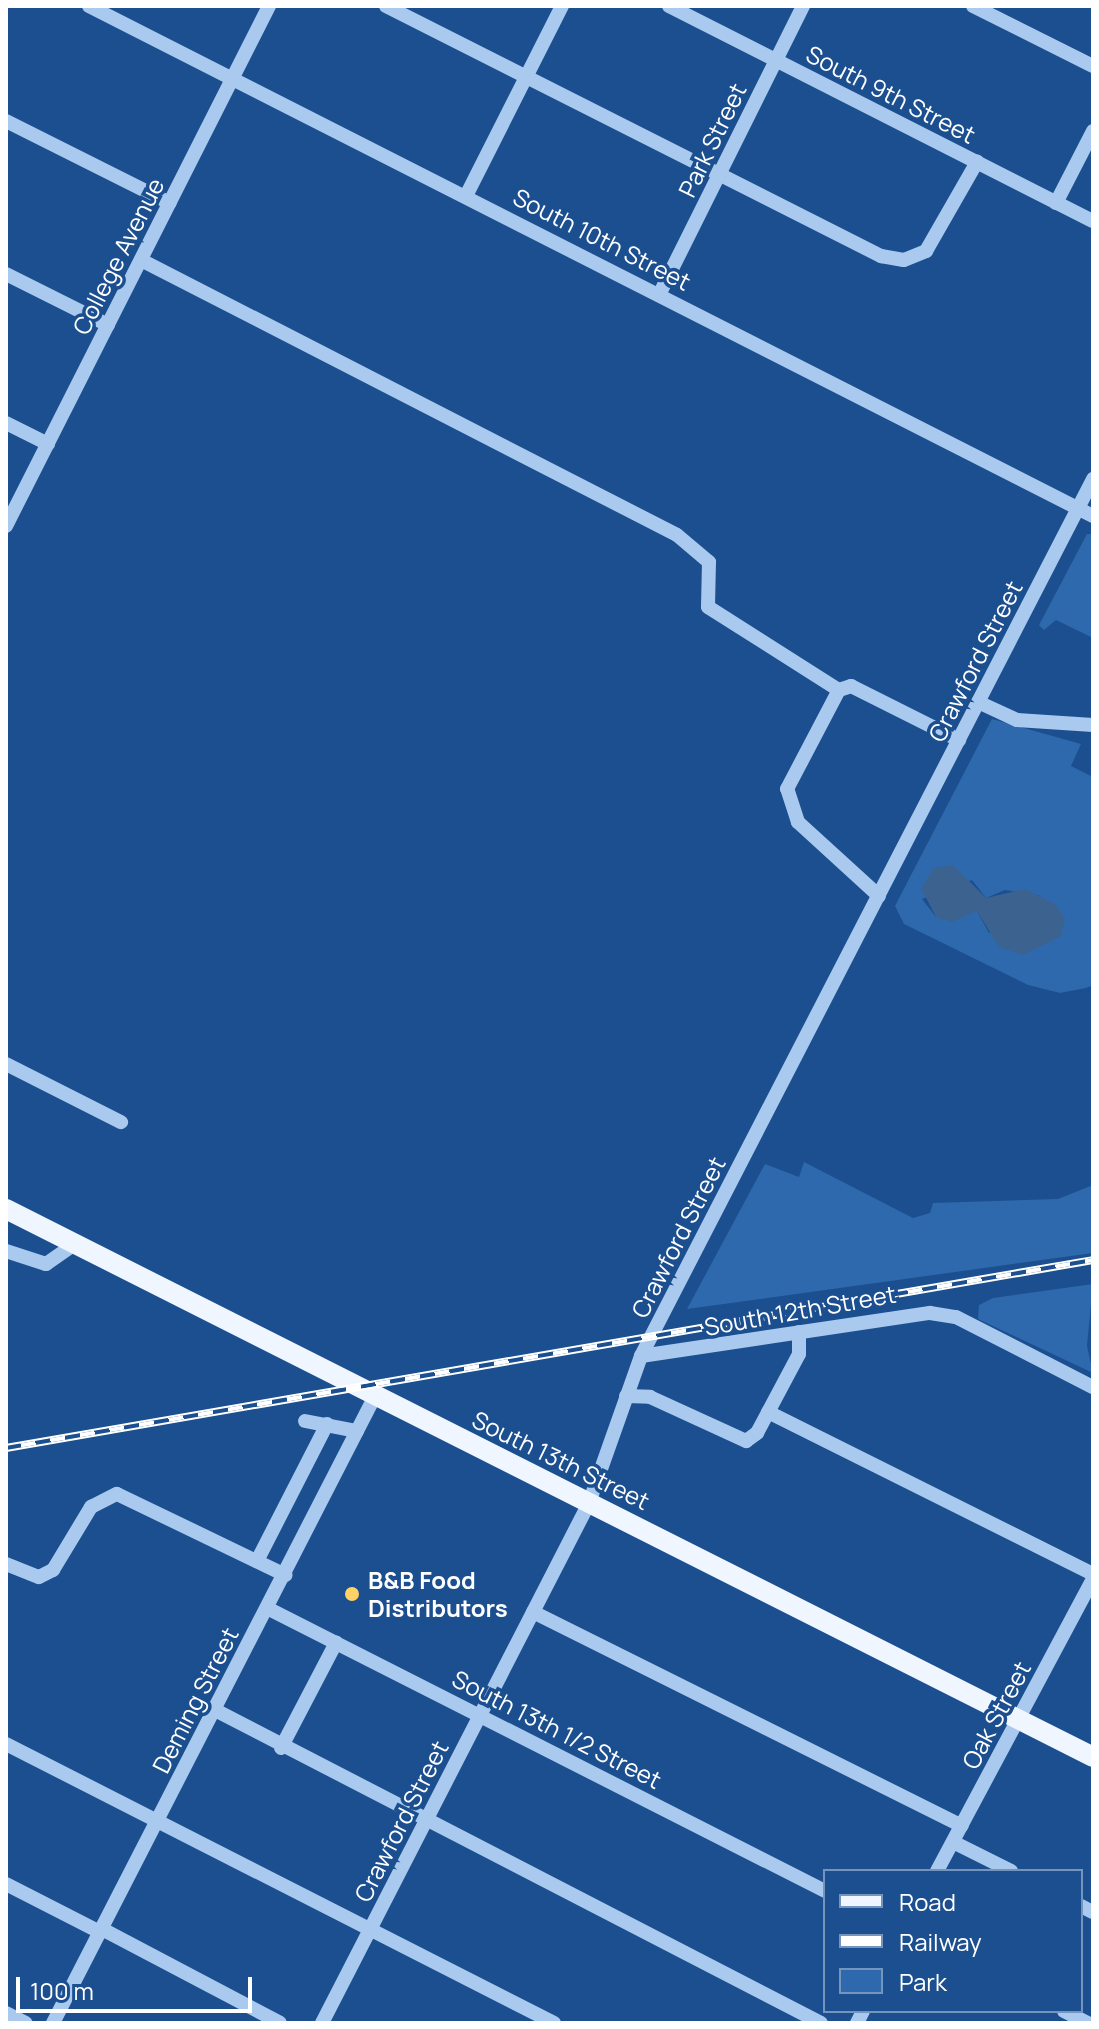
<!DOCTYPE html>
<html>
<head>
<meta charset="utf-8">
<style>
  body { margin:0 }
  #map { position:relative; width:1099px; height:2029px; overflow:hidden; background:#1b4f8f; font-family:Manrope,sans-serif }
  div>[style] { position:absolute }
  [style*='--x'] { left:calc(var(--x)*1px); top:calc(var(--y)*1px); width:calc(var(--w)*1px); rotate:calc(var(--a)*1deg) }
  .green>* { inset:0; background:#2e69ad }
  .water>* { inset:0; background:#3c6290 }
  .minor>* { height:14px; margin:-7px; padding:0 7px; transform-origin:7px; border-radius:7px; background:#a9c9ee }
  .major>* { height:20px; margin:-10px; padding:0 10px; transform-origin:10px; border-radius:10px; background:#f0f6ff }
  .rail>* { height:8px; margin-top:-4px; transform-origin:0; background:repeating-linear-gradient(90deg,#1b4f8f 0 15px,#fff 0 30px); box-sizing:border-box; border-block:2px solid #fff }
  .dots>* { width:22px; height:22px; translate:-50% -50%; box-sizing:border-box; border:4px solid #1b4f8f; border-radius:50% }
  span { translate:-50% -50%; white-space:nowrap; text-align:center; line-height:1.15; -webkit-text-stroke:7px #1b4f8f; paint-order:stroke }
  .street-label { font-size:24px; color:#fff }
  .poi-label { font-size:24px; color:#fff; font-weight:700 }
  .left { translate:0 -50%; text-align:left }
  .frame { position:absolute; inset:0; border:8px solid #fff; pointer-events:none }
  .legend { position:absolute; left:823px; top:1869px; width:260px; height:144px; box-sizing:border-box; background:#1b4f8f; border:2px solid #7695bc; margin:0; padding:10px 14px; list-style:none; font-size:24px; color:#fff }
  .legend li { display:flex; align-items:center; gap:16px; height:40px }
  .legend b { width:40px; border:2px solid #7695bc }
  .scale { position:absolute; left:16px; top:1977px; width:236px; height:36px; box-sizing:border-box; border:4px solid #fff; border-top:0; padding-left:10px; font-size:24px; line-height:28px; white-space:nowrap; color:#fff; -webkit-text-stroke:6px #1b4f8f; paint-order:stroke }
</style>
</head>
<body>
<div id="map">
  <div class="green">
    <i style="clip-path:polygon(1087px 534px,1093px 534px,1093px 638px,1056px 620px,1044px 630px,1039px 625px)"></i>
    <i style="clip-path:polygon(evenodd,992px 719px,1081px 744px,1071px 766px,1093px 777px,1093px 985px,1086px 988px,1060px 993px,1028px 985px,904px 924px,895px 906px,992px 719px,972px 880px,986px 898px,1005px 890px,1041px 896px,989px 933px,977px 911px,936px 917px,922px 899px,972px 880px)"></i>
    <i style="clip-path:polygon(804px 1162px,913px 1218px,930px 1213px,933px 1203px,1058px 1199px,1093px 1185px,1093px 1253px,687px 1309px,765px 1164px,799px 1177px)"></i>
    <i style="clip-path:polygon(1093px 1284px,1087px 1346px,1093px 1373px,978px 1319px,979px 1305px,993px 1298px)"></i>
  </div>
  <div class="water">
    <i style="clip-path:polygon(953px 865px,986px 898px,1025px 889px,1055px 904px,1065px 918px,1061px 936px,1023px 955px,999px 947px,977px 911px,952px 922px,936px 917px,921px 888px,934px 868px)"></i>
  </div>
  <div class="minor">
    <i style="--x:89;--y:6;--w:1126;--a:26.93"></i>
    <i style="--x:386;--y:6;--w:555;--a:26.8"></i>
    <i style="--x:881;--y:256;--w:23;--a:10"></i>
    <i style="--x:904;--y:260;--w:24;--a:-22"></i>
    <i style="--x:926;--y:251;--w:103;--a:-60.2"></i>
    <i style="--x:669;--y:6;--w:475;--a:26.9"></i>
    <i style="--x:973;--y:6;--w:134;--a:26.6"></i>
    <i style="--x:6;--y:121;--w:183;--a:26.6"></i>
    <i style="--x:467;--y:194;--w:211;--a:-63.2"></i>
    <i style="--x:1056;--y:203;--w:81;--a:-62.8"></i>
    <i style="--x:141;--y:260;--w:602;--a:27.16"></i>
    <i style="--x:677;--y:535;--w:42;--a:40.2"></i>
    <i style="--x:709;--y:562;--w:45;--a:91.3"></i>
    <i style="--x:708;--y:607;--w:155;--a:32.4"></i>
    <i style="--x:6;--y:274;--w:114;--a:26.6"></i>
    <i style="--x:660;--y:293;--w:321;--a:-63.5"></i>
    <i style="--x:6;--y:423;--w:47;--a:26.6"></i>
    <i style="--x:6;--y:526;--w:583;--a:-63.17"></i>
    <i style="--x:978;--y:702;--w:43;--a:24.8"></i>
    <i style="--x:1017;--y:720;--w:76;--a:3.8"></i>
    <i style="--x:879;--y:896;--w:110;--a:-137.6"></i>
    <i style="--x:798;--y:822;--w:35;--a:-108"></i>
    <i style="--x:787;--y:789;--w:112;--a:-62.3"></i>
    <i style="--x:839;--y:690;--w:13;--a:-18"></i>
    <i style="--x:851;--y:686;--w:121;--a:26.6"></i>
    <i style="--x:6;--y:1064;--w:129;--a:26.8"></i>
    <i style="--x:6;--y:1251;--w:42;--a:18"></i>
    <i style="--x:46;--y:1264;--w:35;--a:-35"></i>
    <i style="--x:641;--y:1356;--w:292;--a:-8.5"></i>
    <i style="--x:930;--y:1313;--w:26;--a:9"></i>
    <i style="--x:956;--y:1317;--w:154;--a:27.1"></i>
    <i style="--x:626;--y:1396;--w:24;--a:2"></i>
    <i style="--x:650;--y:1397;--w:106;--a:24.6"></i>
    <i style="--x:746;--y:1441;--w:14;--a:-36"></i>
    <i style="--x:757;--y:1433;--w:89;--a:-62"></i>
    <i style="--x:799;--y:1354;--w:22;--a:-90"></i>
    <i style="--x:768;--y:1412;--w:363;--a:26.5"></i>
    <i style="--x:305;--y:1421;--w:53;--a:10.9"></i>
    <i style="--x:257;--y:1561;--w:154;--a:-62.9"></i>
    <i style="--x:6;--y:1564;--w:35;--a:22"></i>
    <i style="--x:39;--y:1577;--w:16;--a:-27"></i>
    <i style="--x:53;--y:1570;--w:74;--a:-58.9"></i>
    <i style="--x:91;--y:1507;--w:29;--a:-27"></i>
    <i style="--x:117;--y:1494;--w:187;--a:25.7"></i>
    <i style="--x:267;--y:1608;--w:626;--a:26.89"></i>
    <i style="--x:533;--y:1612;--w:479;--a:26.5"></i>
    <i style="--x:215;--y:1710;--w:682;--a:27.32"></i>
    <i style="--x:6;--y:1744;--w:615;--a:26.98"></i>
    <i style="--x:281;--y:1748;--w:119;--a:-62.4"></i>
    <i style="--x:953;--y:1842;--w:65;--a:26.6"></i>
    <i style="--x:937;--y:1871;--w:331;--a:-61.9"></i>
    <i style="--x:6;--y:1884;--w:106;--a:27.1"></i>
    <i style="--x:1081;--y:1906;--w:13;--a:27"></i>
    <i style="--x:102;--y:1929;--w:201;--a:27.8"></i>
    <i style="--x:1064;--y:2011;--w:27;--a:27"></i>
    <i style="--x:6;--y:2013;--w:22;--a:27"></i>
    <i style="--x:53;--y:2023;--w:705;--a:-62.82"></i>
    <i style="--x:322;--y:2023;--w:585;--a:-62.82"></i>
    <i style="--x:589;--y:1503;--w:156;--a:-70.5"></i>
    <i style="--x:641;--y:1356;--w:987;--a:-62.73"></i>
    <i style="--x:857;--y:2023;--w:13;--a:-63"></i>
  </div>
  <div class="major">
    <i style="--x:6;--y:1209;--w:1217;--a:26.75"></i>
  </div>
  <div class="rail">
    <i style="--x:6;--y:1448;--w:1103;--a:-9.81"></i>
  </div>
  <div class="dots">
    <i style="left:352px;top:1594px;background:#ffd166"></i>
  </div>
  <div class="street-label">
    <span style="left:891px;top:94px;rotate:27deg">South 9th Street</span>
    <span style="left:712px;top:140px;rotate:-64deg">Park Street</span>
    <span style="left:602px;top:239px;rotate:27deg">South 10th Street</span>
    <span style="left:118px;top:256px;rotate:-63deg">College Avenue</span>
    <span style="left:975px;top:661px;rotate:-63deg">Crawford Street</span>
    <span style="left:678px;top:1237px;rotate:-63deg">Crawford Street</span>
    <span style="left:800px;top:1310px;rotate:-10deg">South 12th Street</span>
    <span style="left:561px;top:1460px;rotate:26deg">South 13th Street</span>
    <span style="left:195px;top:1700px;rotate:-63deg">Deming Street</span>
    <span style="left:996px;top:1715px;rotate:-62deg">Oak Street</span>
    <span style="left:557px;top:1729px;rotate:27deg">South 13th 1/2 Street</span>
    <span style="left:401px;top:1821px;rotate:-63deg">Crawford Street</span>
  </div>
  <div class="poi-label">
    <span class="left" style="left:368px;top:1594px">B&amp;B Food<br>Distributors</span>
  </div>
  <div class="frame"></div>
  <ul class="legend">
  <li><b style="height:10px;background:#f0f6ff"></b>Road</li>
  <li><b style="height:10px;background:#fff"></b>Railway</li>
  <li><b style="height:22px;background:#2e69ad"></b>Park</li>
  </ul>
  <div class="scale">100 m</div>
</div>
</body>
</html>
